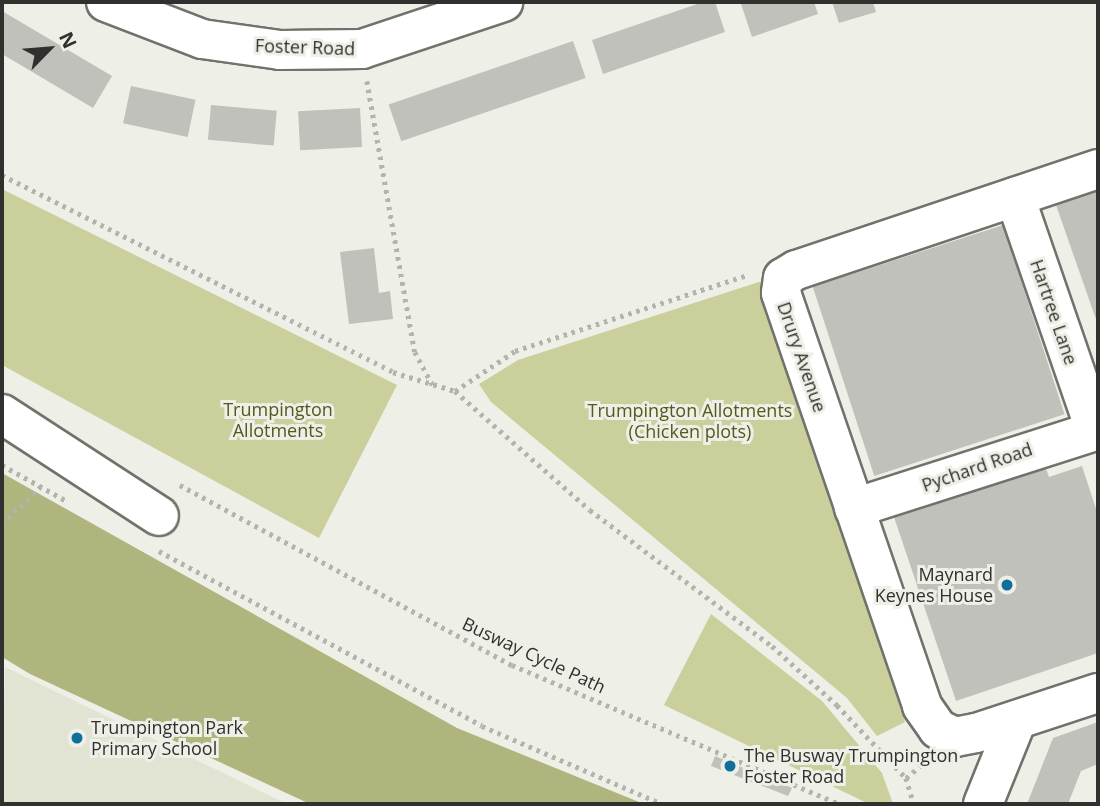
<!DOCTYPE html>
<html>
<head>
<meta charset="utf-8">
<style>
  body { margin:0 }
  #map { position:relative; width:1100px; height:806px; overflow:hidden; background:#eeefe7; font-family:"Open Sans",sans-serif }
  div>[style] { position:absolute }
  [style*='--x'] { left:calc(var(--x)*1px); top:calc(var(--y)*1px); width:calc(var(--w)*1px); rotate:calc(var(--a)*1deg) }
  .built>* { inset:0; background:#e1e3d3 }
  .green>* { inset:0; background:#cacf9c }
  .forest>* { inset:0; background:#b0b57e }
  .building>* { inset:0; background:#c0c1ba; transform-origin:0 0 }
  .path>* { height:4.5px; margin-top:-2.25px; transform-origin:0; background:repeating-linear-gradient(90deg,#b3b4ae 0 3.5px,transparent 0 8.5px) }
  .roads { filter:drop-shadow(2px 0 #71726b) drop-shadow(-2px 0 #71726b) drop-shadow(0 2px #71726b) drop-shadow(0 -2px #71726b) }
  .minor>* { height:38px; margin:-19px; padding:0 19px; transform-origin:19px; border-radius:19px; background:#fff }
  .dots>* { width:19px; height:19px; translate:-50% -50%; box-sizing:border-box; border:4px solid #eeefe7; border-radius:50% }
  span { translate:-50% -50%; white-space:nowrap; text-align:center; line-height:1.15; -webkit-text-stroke:6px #eeefe7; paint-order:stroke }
  .street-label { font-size:18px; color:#30312e }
  .park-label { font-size:18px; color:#56591b }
  .poi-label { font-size:18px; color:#30312e }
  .right { translate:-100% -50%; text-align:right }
  .left { translate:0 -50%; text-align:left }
  .frame { position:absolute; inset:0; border:4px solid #30312e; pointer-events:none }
  .north { position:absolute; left:14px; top:14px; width:70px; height:70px; -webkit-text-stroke:5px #eeefe7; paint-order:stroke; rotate:65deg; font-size:19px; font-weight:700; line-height:28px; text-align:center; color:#30312e }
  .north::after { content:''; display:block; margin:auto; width:24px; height:32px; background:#30312e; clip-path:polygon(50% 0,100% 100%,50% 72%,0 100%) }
</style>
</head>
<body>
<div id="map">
  <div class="built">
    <i style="clip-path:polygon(5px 667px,287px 804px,2px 804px)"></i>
  </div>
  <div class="green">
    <i style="clip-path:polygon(2px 189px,397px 385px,319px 538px,2px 365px)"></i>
    <i style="clip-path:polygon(762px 281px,905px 722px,877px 736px,847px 698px,491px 402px,479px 384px,518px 360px)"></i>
    <i style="clip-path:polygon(711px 614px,822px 701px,882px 773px,893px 804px,869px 804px,664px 705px)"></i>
  </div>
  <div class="forest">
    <i style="clip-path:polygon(2px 473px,457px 728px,644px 804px,310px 804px,30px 674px,2px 657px)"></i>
  </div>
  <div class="building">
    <i style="clip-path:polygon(703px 2px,715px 2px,725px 32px,603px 74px,592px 40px)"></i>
    <i style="clip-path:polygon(748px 2px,814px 2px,818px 14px,752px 37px,741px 4px)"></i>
    <i style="clip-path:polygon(832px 2px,873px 2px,876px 12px,839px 23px)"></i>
    <i style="clip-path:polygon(2px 11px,112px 76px,93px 108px,2px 54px)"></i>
    <i style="left:573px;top:41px;width:39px;height:195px;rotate:71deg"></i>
    <i style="left:131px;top:86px;width:66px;height:38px;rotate:12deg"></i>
    <i style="left:211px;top:105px;width:66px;height:35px;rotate:5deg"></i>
    <i style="left:360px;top:108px;width:39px;height:62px;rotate:87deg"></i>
    <i style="clip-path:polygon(1098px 191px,1098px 325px,1056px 205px)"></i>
    <i style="left:1003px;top:225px;width:199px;height:200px;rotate:72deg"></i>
    <i style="clip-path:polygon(374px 248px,379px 293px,390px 291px,393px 319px,349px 324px,340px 252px)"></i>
    <i style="clip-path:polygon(1045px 466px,1049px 477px,1082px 466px,1098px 515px,1098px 653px,956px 701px,894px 517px)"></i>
    <i style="clip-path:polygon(1098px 722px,1098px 764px,1081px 771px,1068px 804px,1027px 804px,1053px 738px)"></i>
    <i style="clip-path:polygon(715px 756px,792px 788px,788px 796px,711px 766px)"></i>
  </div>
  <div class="path">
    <i style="--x:367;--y:81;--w:275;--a:80"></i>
    <i style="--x:415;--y:352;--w:38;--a:62"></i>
    <i style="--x:2;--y:175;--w:438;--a:26.7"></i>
    <i style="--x:393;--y:372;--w:65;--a:17"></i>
    <i style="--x:455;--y:391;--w:180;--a:41.4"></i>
    <i style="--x:590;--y:510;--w:227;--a:36.8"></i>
    <i style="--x:772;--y:646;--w:88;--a:42.2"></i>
    <i style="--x:837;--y:705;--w:100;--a:46.6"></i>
    <i style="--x:906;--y:778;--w:27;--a:73"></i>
    <i style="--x:455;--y:391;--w:72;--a:-33.7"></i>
    <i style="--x:515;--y:351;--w:245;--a:-18.1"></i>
    <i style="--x:2;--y:465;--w:72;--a:29.1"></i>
    <i style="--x:180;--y:485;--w:378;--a:28.5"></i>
    <i style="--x:512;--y:665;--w:356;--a:23"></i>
    <i style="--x:2;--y:524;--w:53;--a:-44.2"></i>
    <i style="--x:159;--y:551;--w:367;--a:28.4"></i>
    <i style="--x:482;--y:726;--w:196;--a:23.4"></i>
    <i style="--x:906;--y:778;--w:25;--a:-40"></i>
  </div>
  <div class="roads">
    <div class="minor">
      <i style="--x:106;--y:2;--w:103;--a:21.1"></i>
      <i style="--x:202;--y:39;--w:79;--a:8"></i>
      <i style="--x:280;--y:50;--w:82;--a:-0.7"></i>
      <i style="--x:362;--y:49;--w:149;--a:-18.4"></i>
      <i style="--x:1098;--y:169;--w:318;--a:161.5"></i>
      <i style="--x:796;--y:270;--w:15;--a:148"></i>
      <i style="--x:783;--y:278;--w:15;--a:98"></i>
      <i style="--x:781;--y:293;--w:436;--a:71.1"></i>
      <i style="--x:922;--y:706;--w:28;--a:55"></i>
      <i style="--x:938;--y:729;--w:19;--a:25"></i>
      <i style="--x:955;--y:737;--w:21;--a:-11"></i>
      <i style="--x:976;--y:733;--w:128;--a:-18.2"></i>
      <i style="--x:1015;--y:197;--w:243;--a:71"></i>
      <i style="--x:2;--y:414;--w:187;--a:33"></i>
      <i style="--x:854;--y:508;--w:256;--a:-17.7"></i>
      <i style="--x:983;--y:804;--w:91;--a:-68"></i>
    </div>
  </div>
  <div class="dots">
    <i style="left:1007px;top:585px;background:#116f9d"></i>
    <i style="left:77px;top:738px;background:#116f9d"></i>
    <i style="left:730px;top:766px;background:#116f9d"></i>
  </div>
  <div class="street-label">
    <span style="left:305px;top:47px;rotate:2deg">Foster Road</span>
    <span style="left:1054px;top:312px;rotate:71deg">Hartree Lane</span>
    <span style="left:802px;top:357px;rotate:71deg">Drury Avenue</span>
    <span style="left:977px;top:467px;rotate:-19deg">Pychard Road</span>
    <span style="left:534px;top:655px;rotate:25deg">Busway Cycle Path</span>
  </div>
  <div class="park-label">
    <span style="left:278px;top:420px">Trumpington<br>Allotments</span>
    <span style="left:690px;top:421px">Trumpington Allotments<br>(Chicken plots)</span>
  </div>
  <div class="poi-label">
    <span class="right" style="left:993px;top:585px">Maynard<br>Keynes House</span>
    <span class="left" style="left:91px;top:738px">Trumpington Park<br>Primary School</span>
    <span class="left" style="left:744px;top:766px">The Busway Trumpington<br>Foster Road</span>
  </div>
  <div class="frame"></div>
  <div class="north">N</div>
</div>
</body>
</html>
